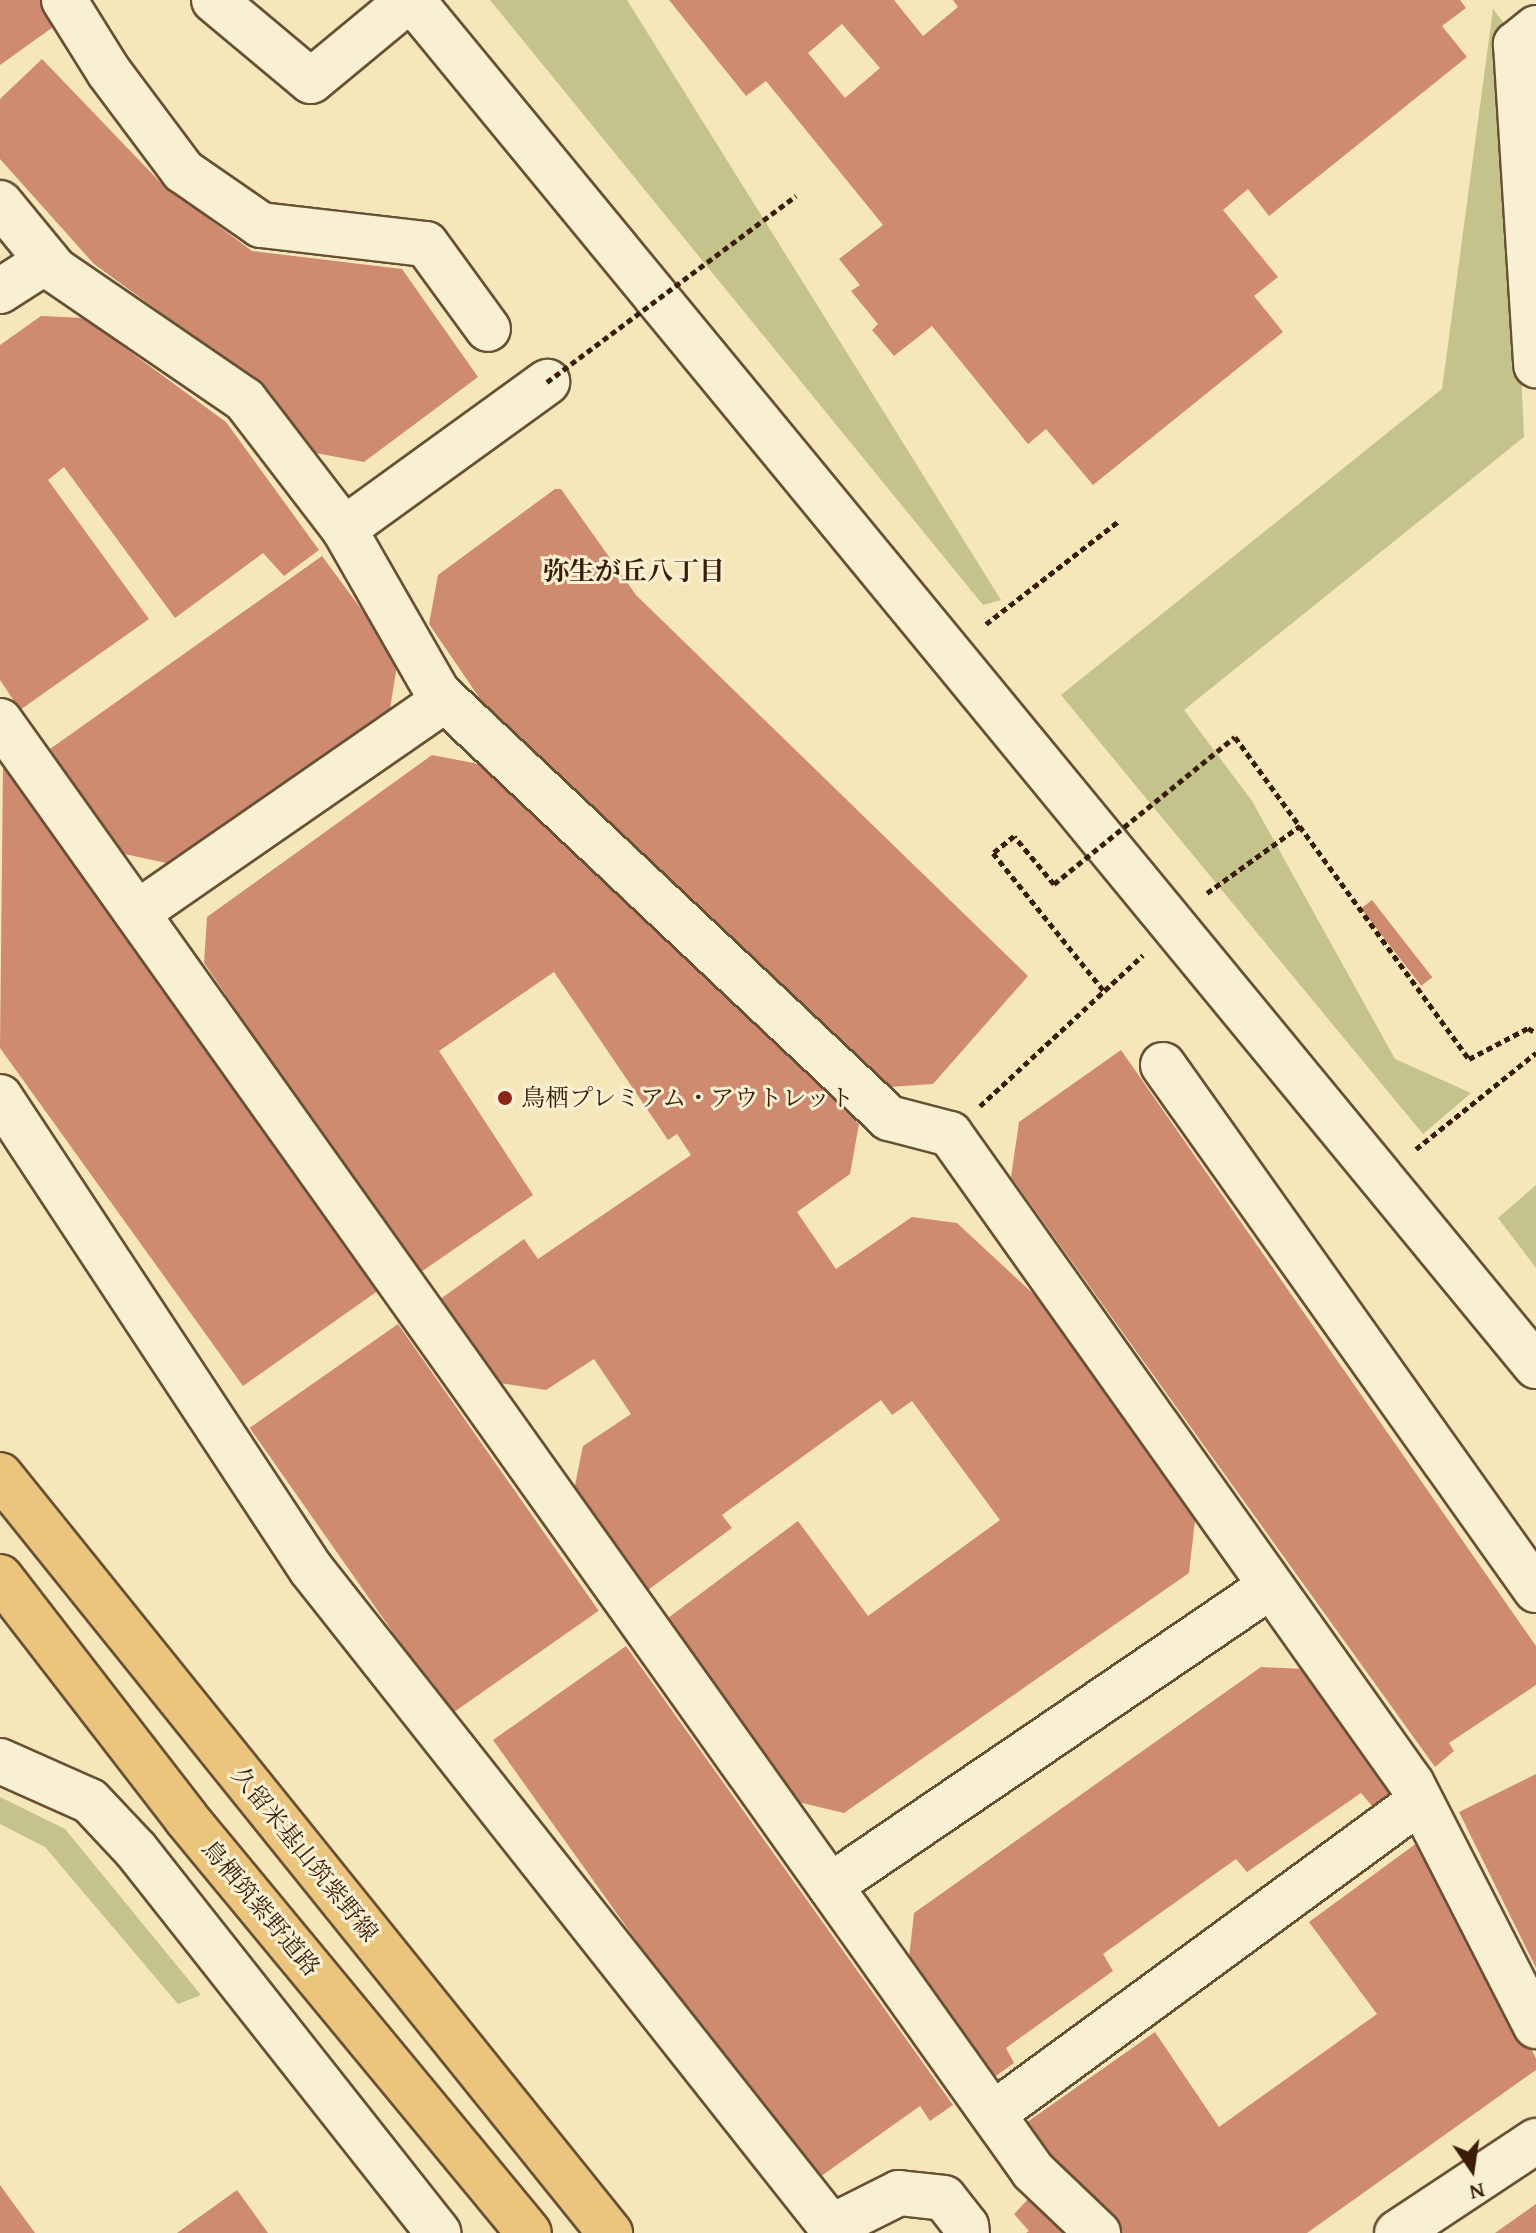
<!DOCTYPE html>
<html>
<head>
<meta charset="utf-8">
<style>
  body { margin:0 }
  #map { position:relative; width:1536px; height:2233px; overflow:hidden; background:#f6e7ba; font-family:"Gentium Book Plus","Noto Serif JP",serif }
  div>[style] { position:absolute }
  [style*='--x'] { left:calc(var(--x)*1px); top:calc(var(--y)*1px); width:calc(var(--w)*1px); rotate:calc(var(--a)*1deg) }
  .green>* { inset:0; background:#c3c38b }
  .building>* { inset:0; background:#cf8b6f; transform-origin:0 0 }
  .path>* { height:5px; margin-top:-2.5px; transform-origin:0; background:repeating-linear-gradient(90deg,#391d09 0 6px,transparent 0 10px) }
  .roads { filter:drop-shadow(2px 0 #685035) drop-shadow(-2px 0 #685035) drop-shadow(0 2px #685035) drop-shadow(0 -2px #685035) }
  .minor>* { height:44px; margin:-22px; padding:0 22px; transform-origin:22px; border-radius:22px; background:#f9efd2 }
  .major>* { height:44px; margin:-22px; padding:0 22px; transform-origin:22px; border-radius:22px; background:#ebc47d }
  .path-bridge>* { height:5px; margin-top:-2.5px; transform-origin:0; background:repeating-linear-gradient(90deg,#391d09 0 6px,transparent 0 10px) }
  .dots>* { width:22px; height:22px; translate:-50% -50%; box-sizing:border-box; border:4px solid #f9efd2; border-radius:50% }
  span { translate:-50% -50%; white-space:nowrap; text-align:center; line-height:1.15; -webkit-text-stroke:6px #f9efd2; paint-order:stroke }
  .poi-label { font-size:24px; color:#391d09 }
  .left { translate:0 -50%; text-align:left }
  .street-label { font-size:24px; color:#391d09 }
  .neighbourhood-label { font-size:26px; color:#391d09; font-weight:700 }
  .north { position:absolute; left:1432px; top:2129px; width:80px; height:80px; -webkit-text-stroke:6px #f9efd2; paint-order:stroke; rotate:167deg; font-size:22px; font-weight:700; line-height:32px; text-align:center; color:#391d09 }
  .north::after { content:''; display:block; margin:auto; width:28px; height:36px; background:#391d09; clip-path:polygon(50% 0,100% 100%,50% 72%,0 100%) }
</style>
</head>
<body>
<div id="map">
  <div class="green">
    <i style="clip-path:polygon(490px 0,627px 0,1001px 600px,983px 605px)"></i>
    <i style="clip-path:polygon(1493px 9px,1506px 26px,1524px 437px,1184px 710px,1252px 801px,1395px 1059px,1471px 1093px,1423px 1134px,1061px 695px,1442px 389px)"></i>
    <i style="clip-path:polygon(1536px 1185px,1536px 1268px,1498px 1218px)"></i>
    <i style="clip-path:polygon(0 1797px,65px 1829px,201px 1995px,178px 2004px,45px 1847px,0 1824px)"></i>
  </div>
  <div class="building">
    <i style="clip-path:polygon(0 0,40px 0,56px 25px,0 65px)"></i>
    <i style="clip-path:polygon(evenodd,669px 0,894px 0,923px 36px,958px 7px,953px 0,1460px 0,1466px 8px,1442px 26px,1467px 57px,1269px 216px,1248px 189px,1223px 210px,1278px 277px,1254px 296px,1283px 332px,1093px 485px,1046px 429px,1028px 444px,932px 326px,894px 356px,872px 330px,878px 324px,851px 291px,860px 285px,839px 259px,883px 225px,766px 81px,746px 96px,669px 0,842px 24px,880px 68px,845px 98px,808px 53px,842px 24px)"></i>
    <i style="clip-path:polygon(42px 59px,161px 183px,252px 251px,402px 269px,478px 377px,364px 462px,310px 452px,271px 393px,94px 264px,0 159px,0 99px)"></i>
    <i style="clip-path:polygon(41px 316px,84px 318px,226px 422px,319px 550px,284px 576px,263px 553px,175px 618px,64px 467px,48px 480px,149px 619px,20px 710px,0 680px,0 345px)"></i>
    <i style="clip-path:polygon(555px 489px,561px 489px,636px 595px,1028px 976px,933px 1084px,888px 1087px,498px 725px,429px 624px,438px 575px)"></i>
    <i style="clip-path:polygon(322px 556px,398px 659px,390px 709px,171px 864px,120px 853px,70px 784px,50px 749px)"></i>
    <i style="clip-path:polygon(432px 755px,484px 765px,859px 1124px,850px 1174px,797px 1212px,836px 1269px,912px 1217px,957px 1223px,1042px 1302px,1196px 1512px,1189px 1573px,844px 1813px,794px 1801px,664px 1621px,798px 1521px,868px 1616px,1000px 1520px,912px 1401px,892px 1415px,881px 1400px,722px 1515px,732px 1528px,644px 1593px,573px 1495px,583px 1446px,631px 1414px,594px 1359px,546px 1390px,493px 1382px,439px 1300px,524px 1239px,538px 1259px,691px 1155px,677px 1134px,668px 1140px,554px 972px,439px 1051px,533px 1195px,418px 1274px,204px 963px,207px 917px)"></i>
    <i style="clip-path:polygon(3px 767px,379px 1290px,243px 1386px,0 1048px)"></i>
    <i style="left:1372px;top:900px;width:98px;height:14px;rotate:52deg"></i>
    <i style="clip-path:polygon(1121px 1050px,1536px 1646px,1536px 1685px,1449px 1743px,1454px 1751px,1435px 1767px,1011px 1177px,1019px 1122px)"></i>
    <i style="left:398px;top:1324px;width:350px;height:181px;rotate:55deg"></i>
    <i style="clip-path:polygon(626px 1646px,953px 2105px,930px 2121px,920px 2106px,810px 2184px,493px 1740px)"></i>
    <i style="clip-path:polygon(1261px 1667px,1307px 1669px,1395px 1793px,1373px 1807px,1361px 1793px,1247px 1872px,1236px 1859px,1103px 1954px,1113px 1971px,1006px 2048px,1014px 2063px,993px 2078px,909px 1958px,914px 1913px)"></i>
    <i style="clip-path:polygon(1536px 1774px,1536px 1968px,1459px 1812px)"></i>
    <i style="clip-path:polygon(1421px 1840px,1461px 1895px,1536px 2059px,1536px 2070px,1307px 2233px,1120px 2233px,1060px 2172px,1023px 2125px,1155px 2032px,1219px 2127px,1377px 2014px,1309px 1922px)"></i>
    <i style="clip-path:polygon(0 2185px,35px 2233px,0 2233px)"></i>
    <i style="clip-path:polygon(237px 2190px,268px 2233px,177px 2233px)"></i>
    <i style="clip-path:polygon(1030px 2197px,1064px 2233px,1026px 2233px,1029px 2231px,1014px 2214px)"></i>
    <i style="clip-path:polygon(1536px 2204px,1536px 2233px,1495px 2233px)"></i>
  </div>
  <div class="path">
    <i style="--x:986;--y:624;--w:168;--a:-37.8"></i>
    <i style="--x:1235;--y:737;--w:398;--a:54"></i>
    <i style="--x:1469;--y:1059;--w:67;--a:-27.7"></i>
    <i style="--x:1528;--y:1028;--w:9;--a:32"></i>
    <i style="--x:1054;--y:884;--w:62;--a:-129.8"></i>
    <i style="--x:1014;--y:836;--w:27;--a:141"></i>
    <i style="--x:993;--y:853;--w:177;--a:51.2"></i>
    <i style="--x:1207;--y:893;--w:115;--a:-35.8"></i>
    <i style="--x:980;--y:1106;--w:222;--a:-42.8"></i>
    <i style="--x:1416;--y:1149;--w:154;--a:-38.7"></i>
  </div>
  <div class="roads">
    <div class="minor">
      <i style="--x:64;--y:0;--w:85;--a:58"></i>
      <i style="--x:109;--y:72;--w:124;--a:53.2"></i>
      <i style="--x:183;--y:171;--w:95;--a:34.7"></i>
      <i style="--x:261;--y:225;--w:166;--a:6.6"></i>
      <i style="--x:426;--y:244;--w:105;--a:53.9"></i>
      <i style="--x:214;--y:0;--w:126;--a:39.9"></i>
      <i style="--x:311;--y:81;--w:127;--a:-39.6"></i>
      <i style="--x:412;--y:0;--w:1769;--a:50.55"></i>
      <i style="--x:1536;--y:28;--w:26;--a:141"></i>
      <i style="--x:1516;--y:44;--w:322;--a:86.4"></i>
      <i style="--x:0;--y:203;--w:87;--a:50.6"></i>
      <i style="--x:55;--y:270;--w:230;--a:34.4"></i>
      <i style="--x:245;--y:400;--w:163;--a:52.5"></i>
      <i style="--x:344;--y:529;--w:189;--a:60.2"></i>
      <i style="--x:438;--y:693;--w:620;--a:43.3"></i>
      <i style="--x:889;--y:1118;--w:63;--a:14.7"></i>
      <i style="--x:950;--y:1134;--w:797;--a:54.6"></i>
      <i style="--x:1412;--y:1784;--w:272;--a:62.9"></i>
      <i style="--x:0;--y:291;--w:56;--a:-32.6"></i>
      <i style="--x:344;--y:529;--w:251;--a:-35.9"></i>
      <i style="--x:0;--y:721;--w:1780;--a:54.53"></i>
      <i style="--x:1033;--y:2171;--w:90;--a:43.6"></i>
      <i style="--x:137;--y:913;--w:374;--a:-34.7"></i>
      <i style="--x:1163;--y:1065;--w:644;--a:54.61"></i>
      <i style="--x:0;--y:1097;--w:565;--a:56.62"></i>
      <i style="--x:311;--y:1569;--w:846;--a:51.67"></i>
      <i style="--x:0;--y:1761;--w:98;--a:24"></i>
      <i style="--x:90;--y:1801;--w:67;--a:46.8"></i>
      <i style="--x:136;--y:1850;--w:488;--a:51.7"></i>
      <i style="--x:830;--y:1886;--w:533;--a:-34.23"></i>
      <i style="--x:993;--y:2114;--w:529;--a:-36.24"></i>
      <i style="--x:831;--y:2227;--w:76;--a:-26.6"></i>
      <i style="--x:899;--y:2193;--w:45;--a:6.3"></i>
      <i style="--x:944;--y:2198;--w:36;--a:52"></i>
      <i style="--x:966;--y:2226;--w:7;--a:82"></i>
      <i style="--x:1397;--y:2233;--w:167;--a:-33.5"></i>
    </div>
    <div class="major">
      <i style="--x:0;--y:1475;--w:973;--a:51.17"></i>
      <i style="--x:0;--y:1577;--w:304;--a:52.3"></i>
      <i style="--x:186;--y:1818;--w:538;--a:50.43"></i>
    </div>
  </div>
  <div class="path-bridge">
    <i style="--x:547;--y:382;--w:311;--a:-36.8"></i>
    <i style="--x:1054;--y:884;--w:233;--a:-39.1"></i>
  </div>
  <div class="dots">
    <i style="left:505px;top:1098px;background:#8f2418"></i>
  </div>
  <div class="poi-label">
    <span class="left" style="left:521px;top:1098px">鳥栖プレミアム・アウトレット</span>
  </div>
  <div class="street-label">
    <span style="left:305px;top:1854px;rotate:51deg">久留米基山筑紫野線</span>
    <span style="left:261px;top:1908px;rotate:50deg">鳥栖筑紫野道路</span>
  </div>
  <div class="neighbourhood-label">
    <span style="left:634px;top:571px">弥生が丘八丁目</span>
  </div>
  <div class="north">N</div>
</div>
</body>
</html>
